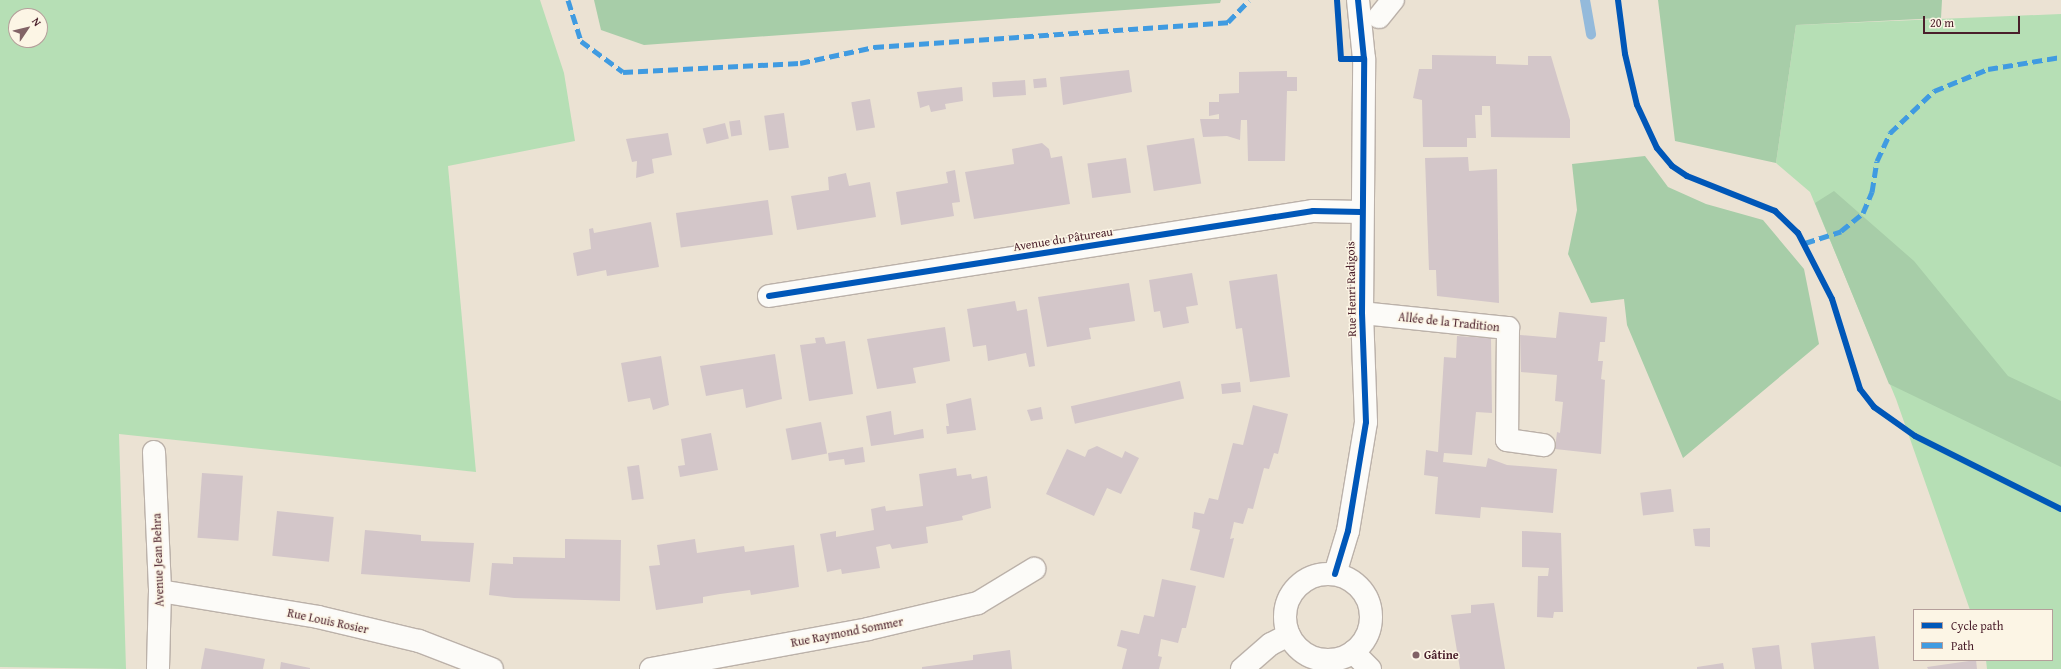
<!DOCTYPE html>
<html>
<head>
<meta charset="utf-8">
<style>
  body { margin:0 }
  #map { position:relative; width:2061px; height:669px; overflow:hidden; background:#ebe2d3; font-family:"Gentium Book Plus",serif }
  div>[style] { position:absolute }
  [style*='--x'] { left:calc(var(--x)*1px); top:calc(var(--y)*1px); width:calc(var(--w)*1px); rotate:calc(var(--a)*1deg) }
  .green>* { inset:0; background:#b6dfb5 }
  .forest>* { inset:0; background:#a7cda8 }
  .stream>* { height:10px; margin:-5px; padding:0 5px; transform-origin:5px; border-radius:5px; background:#94badb }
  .building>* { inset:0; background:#d3c6c9; transform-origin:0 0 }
  .roads { filter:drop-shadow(1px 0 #bbb1a9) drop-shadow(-1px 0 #bbb1a9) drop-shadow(0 1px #bbb1a9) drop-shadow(0 -1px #bbb1a9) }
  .minor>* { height:22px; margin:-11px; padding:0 11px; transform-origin:11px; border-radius:11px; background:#fcfbf8 }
  .tertiary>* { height:22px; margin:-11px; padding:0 11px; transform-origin:11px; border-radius:11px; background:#fcfbf8 }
  .tertiary>.ring { margin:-11px; padding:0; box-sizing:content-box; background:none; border:22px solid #fcfbf8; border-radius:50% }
  .secondary>* { height:22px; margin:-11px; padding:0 11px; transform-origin:11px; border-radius:11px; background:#fcfbf8 }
  .quiet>* { height:5px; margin-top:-2.5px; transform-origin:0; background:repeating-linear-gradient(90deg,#409be1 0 10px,transparent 0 15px) }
  .cycleway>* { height:6px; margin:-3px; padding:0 3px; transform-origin:3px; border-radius:3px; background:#0057b8 }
  .dots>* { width:11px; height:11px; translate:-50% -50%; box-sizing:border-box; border:2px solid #fcf5e5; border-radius:50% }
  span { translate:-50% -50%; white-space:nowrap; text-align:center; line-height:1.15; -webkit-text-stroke:3px #fcf5e5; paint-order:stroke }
  .street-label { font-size:12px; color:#4a1f2b }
  .poi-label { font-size:12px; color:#4a1f2b; font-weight:700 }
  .left { translate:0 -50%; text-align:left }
  .legend { position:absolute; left:1913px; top:609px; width:140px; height:52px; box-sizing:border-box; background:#fcf5e5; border:1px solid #b59f9b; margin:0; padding:5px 7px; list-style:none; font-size:12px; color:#4a1f2b }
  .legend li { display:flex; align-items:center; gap:8px; height:20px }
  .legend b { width:20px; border:1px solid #b59f9b }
  .north { position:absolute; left:8px; top:8px; width:40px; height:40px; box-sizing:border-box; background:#fcf5e5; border:1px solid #b59f9b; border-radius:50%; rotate:55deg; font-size:11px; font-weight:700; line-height:16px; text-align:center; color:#4a1f2b }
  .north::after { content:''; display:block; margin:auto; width:14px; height:18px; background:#826366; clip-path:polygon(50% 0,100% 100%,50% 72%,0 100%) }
  .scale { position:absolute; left:1923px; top:16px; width:97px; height:18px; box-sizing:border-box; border:2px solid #4a1f2b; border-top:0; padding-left:5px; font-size:12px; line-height:14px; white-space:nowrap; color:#4a1f2b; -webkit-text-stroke:3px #fcf5e5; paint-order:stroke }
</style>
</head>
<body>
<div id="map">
  <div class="green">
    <i style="clip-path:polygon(evenodd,0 0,540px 0,564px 73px,575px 141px,448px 166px,476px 472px,119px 434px,126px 669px,0 667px,0 0,16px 16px,40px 16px,40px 40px,16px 40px,16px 16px)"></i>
    <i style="clip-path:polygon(2061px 14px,2061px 669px,1987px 669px,1986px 660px,2052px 660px,2052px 610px,1970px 610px,1896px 399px,1810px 192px,1776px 163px,1796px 25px)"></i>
  </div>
  <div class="forest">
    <i style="clip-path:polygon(594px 0,1221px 0,1220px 3px,644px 45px,601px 30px)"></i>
    <i style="clip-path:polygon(1658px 0,1942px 0,1941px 18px,1796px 25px,1776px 163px,1675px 141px)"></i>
    <i style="clip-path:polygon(1645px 156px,1668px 187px,1706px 204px,1763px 220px,1804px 269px,1819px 344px,1683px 458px,1627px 325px,1624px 299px,1591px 303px,1568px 254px,1577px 210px,1572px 164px)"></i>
    <i style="clip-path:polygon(1834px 191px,1914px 261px,2008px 376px,2061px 401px,2061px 467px,1889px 384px,1815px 203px)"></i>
  </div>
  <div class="stream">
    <i style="--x:1585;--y:0;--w:35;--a:80"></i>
  </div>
  <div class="building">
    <i style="clip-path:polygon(1432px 55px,1496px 56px,1496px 64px,1528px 65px,1528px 56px,1551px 56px,1570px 120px,1570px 138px,1491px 137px,1490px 106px,1482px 106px,1482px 115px,1475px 115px,1476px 138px,1467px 138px,1467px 147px,1423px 147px,1422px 100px,1413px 98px,1419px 69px,1432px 69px)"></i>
    <i style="clip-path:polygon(1129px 70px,1132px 92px,1063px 105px,1060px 77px)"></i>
    <i style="clip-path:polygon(1287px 71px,1287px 77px,1297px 77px,1297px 91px,1287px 91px,1285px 161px,1248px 161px,1247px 120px,1241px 120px,1240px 140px,1227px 136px,1203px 137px,1200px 119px,1219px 119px,1219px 114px,1209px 116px,1209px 102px,1219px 102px,1219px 94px,1239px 93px,1239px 72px)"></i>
    <i style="left:1046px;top:78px;width:9px;height:13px;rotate:84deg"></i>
    <i style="left:1025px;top:80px;width:15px;height:33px;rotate:86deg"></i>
    <i style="clip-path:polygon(962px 87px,963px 101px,945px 104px,946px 109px,931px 112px,929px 105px,920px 108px,917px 92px)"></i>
    <i style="left:870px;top:99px;width:29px;height:19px;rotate:80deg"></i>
    <i style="left:784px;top:113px;width:35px;height:20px;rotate:82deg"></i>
    <i style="left:740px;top:120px;width:15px;height:11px;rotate:82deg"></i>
    <i style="left:725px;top:123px;width:16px;height:23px;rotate:76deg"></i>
    <i style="clip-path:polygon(668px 133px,672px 155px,652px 159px,654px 173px,636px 178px,637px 161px,632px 162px,626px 139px)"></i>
    <i style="left:1194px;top:138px;width:46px;height:48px;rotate:81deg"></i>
    <i style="clip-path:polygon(1042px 143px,1049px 149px,1051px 158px,1062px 156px,1070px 204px,974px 219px,965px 172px,1014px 164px,1012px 149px)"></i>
    <i style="clip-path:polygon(1468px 157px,1469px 171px,1497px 169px,1499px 303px,1437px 296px,1436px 270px,1429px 270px,1425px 158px)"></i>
    <i style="left:1126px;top:158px;width:35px;height:39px;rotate:82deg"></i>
    <i style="clip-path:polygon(955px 170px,960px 202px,952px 203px,954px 216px,901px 225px,896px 192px,948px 183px,946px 172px)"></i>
    <i style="clip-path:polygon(846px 173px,849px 186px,870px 182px,876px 217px,797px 230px,791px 196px,829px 190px,828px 177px)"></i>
    <i style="left:768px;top:200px;width:35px;height:93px;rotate:82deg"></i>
    <i style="clip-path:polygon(651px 222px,659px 267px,607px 276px,606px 270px,577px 276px,573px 253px,591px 249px,589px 229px,593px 228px,594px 233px)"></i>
    <i style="clip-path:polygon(1192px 273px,1198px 305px,1186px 307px,1189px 323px,1163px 328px,1160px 311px,1154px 312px,1149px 280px)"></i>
    <i style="clip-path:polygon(1277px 274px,1290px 377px,1250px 382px,1242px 328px,1236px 329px,1229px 281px)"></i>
    <i style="clip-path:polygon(1129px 283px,1135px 321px,1089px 328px,1091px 339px,1047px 347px,1038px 297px)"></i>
    <i style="clip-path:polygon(1015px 301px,1017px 311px,1027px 309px,1035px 366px,1029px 367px,1026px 353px,988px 361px,986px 345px,973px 347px,967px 309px)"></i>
    <i style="clip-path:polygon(1559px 312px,1607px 317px,1605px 342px,1600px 342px,1598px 361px,1603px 361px,1601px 379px,1605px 380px,1601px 454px,1555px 449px,1557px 432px,1560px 433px,1563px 402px,1555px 401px,1557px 375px,1521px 372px,1520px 335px,1556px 338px)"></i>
    <i style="clip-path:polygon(945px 327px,950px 361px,913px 368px,916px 383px,877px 389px,867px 339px)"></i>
    <i style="clip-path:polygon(1457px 336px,1491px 338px,1492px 413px,1476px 412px,1472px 455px,1444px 453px,1443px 462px,1486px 467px,1488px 458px,1507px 465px,1557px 469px,1553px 513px,1481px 507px,1480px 518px,1435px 514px,1438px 477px,1424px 475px,1426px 450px,1438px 452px,1444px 357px,1456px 358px)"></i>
    <i style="clip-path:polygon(824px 337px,826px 344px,845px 341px,853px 394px,809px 401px,800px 345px,816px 343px,815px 338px)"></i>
    <i style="clip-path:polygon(775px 354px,782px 399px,746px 408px,743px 389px,706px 396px,700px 366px)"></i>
    <i style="clip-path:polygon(661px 356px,669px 405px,653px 410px,650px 398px,628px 402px,621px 363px)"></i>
    <i style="left:1180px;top:381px;width:18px;height:112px;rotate:77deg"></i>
    <i style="left:1240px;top:382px;width:10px;height:19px;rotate:84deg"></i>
    <i style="clip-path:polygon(971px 398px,976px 430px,947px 434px,946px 426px,949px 426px,946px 404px)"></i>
    <i style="clip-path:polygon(1253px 405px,1288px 414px,1278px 454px,1274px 453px,1269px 469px,1264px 468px,1253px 509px,1248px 508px,1243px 524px,1234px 522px,1230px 539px,1234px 538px,1224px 578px,1190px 570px,1200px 530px,1192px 528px,1194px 512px,1204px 514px,1209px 498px,1218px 500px,1233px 443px,1243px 445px)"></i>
    <i style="clip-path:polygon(1041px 407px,1043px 419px,1031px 421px,1027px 410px)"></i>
    <i style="clip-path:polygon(891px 411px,894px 435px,923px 429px,924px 438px,871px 446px,866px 416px)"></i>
    <i style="left:821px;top:422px;width:32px;height:36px;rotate:79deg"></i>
    <i style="clip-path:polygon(711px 433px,718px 470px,680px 477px,678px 466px,685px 465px,681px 439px)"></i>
    <i style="clip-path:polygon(1097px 446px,1122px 458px,1125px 451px,1139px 458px,1121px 494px,1107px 488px,1094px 516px,1046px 494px,1067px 449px,1085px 457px,1088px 450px)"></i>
    <i style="clip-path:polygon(863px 447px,865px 462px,845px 465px,844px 459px,829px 461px,828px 453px)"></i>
    <i style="left:639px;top:465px;width:34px;height:12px;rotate:82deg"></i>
    <i style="clip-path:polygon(956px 468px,957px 476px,971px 474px,972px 479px,987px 476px,991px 508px,962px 516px,963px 520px,926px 527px,928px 543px,892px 549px,890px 544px,876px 547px,880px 568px,842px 574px,841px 569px,827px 572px,820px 534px,836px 531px,836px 537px,874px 530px,871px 509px,885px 506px,886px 511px,923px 506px,919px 474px)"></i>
    <i style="left:202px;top:473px;width:41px;height:65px;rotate:4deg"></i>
    <i style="left:1671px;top:489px;width:23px;height:31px;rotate:83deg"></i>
    <i style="left:277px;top:511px;width:57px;height:45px;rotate:6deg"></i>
    <i style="clip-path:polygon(1710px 528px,1710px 547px,1695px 546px,1693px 529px)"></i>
    <i style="clip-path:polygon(365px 530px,421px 535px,421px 541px,474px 543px,470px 582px,361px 574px)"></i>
    <i style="clip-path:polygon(1522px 531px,1561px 533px,1563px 612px,1554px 612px,1553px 618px,1537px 617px,1538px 576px,1548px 576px,1549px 568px,1522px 567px)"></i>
    <i style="clip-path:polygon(565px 539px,621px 540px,620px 601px,514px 598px,489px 595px,492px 563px,513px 564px,513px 557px,565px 558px)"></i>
    <i style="clip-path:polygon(695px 539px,697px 553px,744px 546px,745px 552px,794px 545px,799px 587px,751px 595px,750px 590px,720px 594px,703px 597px,703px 603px,656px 610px,649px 566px,660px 565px,657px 545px)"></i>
    <i style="clip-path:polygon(1162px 579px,1196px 586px,1186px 628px,1182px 628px,1178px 643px,1161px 639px,1158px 656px,1162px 657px,1159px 669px,1122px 669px,1127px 649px,1117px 646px,1121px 630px,1139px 634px,1144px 615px,1154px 617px)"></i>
    <i style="clip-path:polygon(1494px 603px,1505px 669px,1460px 669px,1451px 615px,1471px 613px,1471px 605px)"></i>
    <i style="clip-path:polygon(1875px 636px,1879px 669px,1814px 669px,1811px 643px)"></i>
    <i style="clip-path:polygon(1779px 645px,1782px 669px,1755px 669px,1752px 648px)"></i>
    <i style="clip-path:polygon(205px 648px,265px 659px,263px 669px,201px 669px)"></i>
    <i style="clip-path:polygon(1010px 650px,1012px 669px,922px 669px,922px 667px,973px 660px,973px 655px)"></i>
    <i style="clip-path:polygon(1976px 660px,1977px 669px,1928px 669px,1927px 667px)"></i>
    <i style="clip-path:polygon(281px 662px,310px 668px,310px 669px,280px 669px)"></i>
    <i style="clip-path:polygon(1723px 663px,1724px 669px,1697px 669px,1697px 667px)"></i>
  </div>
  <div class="roads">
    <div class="minor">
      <i style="--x:769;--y:296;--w:551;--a:-8.88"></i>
      <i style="--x:1313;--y:211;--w:48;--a:1.2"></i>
      <i style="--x:1362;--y:313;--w:147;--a:5.9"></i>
      <i style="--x:1508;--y:328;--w:112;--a:90.5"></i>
      <i style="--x:1507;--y:440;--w:37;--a:8"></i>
      <i style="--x:154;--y:452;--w:139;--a:87.5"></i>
      <i style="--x:160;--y:591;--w:78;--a:91.5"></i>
      <i style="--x:160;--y:591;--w:160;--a:9.3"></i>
      <i style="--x:318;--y:617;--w:104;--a:13.4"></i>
      <i style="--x:419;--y:641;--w:78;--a:21"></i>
      <i style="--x:651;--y:669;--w:221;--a:-10.4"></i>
      <i style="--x:868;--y:629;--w:113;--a:-13.3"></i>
      <i style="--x:978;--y:603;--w:66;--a:-31.3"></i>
    </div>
    <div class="tertiary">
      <i style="--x:1335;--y:574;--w:45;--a:-73.2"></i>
      <i style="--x:1348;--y:531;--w:110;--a:-80.6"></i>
      <i style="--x:1366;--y:422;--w:109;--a:-92.1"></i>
      <i style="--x:1362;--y:313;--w:254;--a:-89.5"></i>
      <i style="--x:1364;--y:59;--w:59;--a:-95.8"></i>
      <i class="ring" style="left:1285px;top:574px;width:64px;height:64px"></i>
      <i style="--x:1353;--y:652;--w:24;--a:45"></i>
      <i style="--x:1242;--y:669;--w:38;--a:-41"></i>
      <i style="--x:1271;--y:644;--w:20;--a:-27"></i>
    </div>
    <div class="secondary">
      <i style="--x:1379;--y:17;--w:22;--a:-51"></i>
    </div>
  </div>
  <div class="quiet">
    <i style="--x:568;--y:0;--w:43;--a:72.4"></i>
    <i style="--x:581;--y:41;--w:52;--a:36.4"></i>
    <i style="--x:623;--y:72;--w:177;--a:-2.9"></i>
    <i style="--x:800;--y:63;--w:76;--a:-12.2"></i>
    <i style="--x:874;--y:47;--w:355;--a:-4"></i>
    <i style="--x:1228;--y:22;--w:30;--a:-46"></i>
    <i style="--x:1805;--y:243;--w:38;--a:-18"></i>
    <i style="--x:1841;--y:231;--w:28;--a:-39"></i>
    <i style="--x:1863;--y:213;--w:23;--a:-67"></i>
    <i style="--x:1872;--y:192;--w:31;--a:-81"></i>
    <i style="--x:1877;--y:161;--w:31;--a:-65"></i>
    <i style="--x:1890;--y:133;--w:61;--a:-43.7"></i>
    <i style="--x:1934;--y:91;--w:58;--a:-22.2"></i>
    <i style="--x:1988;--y:69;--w:74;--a:-9.3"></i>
  </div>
  <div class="cycleway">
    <i style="--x:1337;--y:0;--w:59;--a:86.1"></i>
    <i style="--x:1341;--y:59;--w:23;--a:0"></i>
    <i style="--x:1618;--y:0;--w:54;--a:82.6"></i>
    <i style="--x:1625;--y:54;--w:52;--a:76.8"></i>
    <i style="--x:1637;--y:105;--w:47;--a:65.1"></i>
    <i style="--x:1657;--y:148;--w:23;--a:50"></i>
    <i style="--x:1672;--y:166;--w:18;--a:34"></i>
    <i style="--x:1687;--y:176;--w:95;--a:21.7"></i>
    <i style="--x:1775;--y:211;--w:32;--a:44"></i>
    <i style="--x:1798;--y:233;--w:74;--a:62.7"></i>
    <i style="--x:1832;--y:299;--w:94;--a:72.7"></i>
    <i style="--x:1860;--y:389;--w:23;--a:52"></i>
    <i style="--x:1874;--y:407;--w:50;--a:35.3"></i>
    <i style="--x:1915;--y:436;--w:163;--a:26.6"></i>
    <i style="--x:769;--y:296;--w:551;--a:-8.88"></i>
    <i style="--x:1313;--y:211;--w:48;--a:1.2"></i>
    <i style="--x:1335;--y:574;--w:45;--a:-73.2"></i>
    <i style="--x:1348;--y:531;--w:110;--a:-80.6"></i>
    <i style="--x:1366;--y:422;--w:109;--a:-92.1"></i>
    <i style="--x:1362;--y:313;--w:254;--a:-89.5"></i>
    <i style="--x:1364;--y:59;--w:59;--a:-95.8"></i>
  </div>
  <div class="dots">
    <i style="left:1416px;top:655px;background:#826366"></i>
  </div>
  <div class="street-label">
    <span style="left:1063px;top:239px;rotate:-9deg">Avenue du Pâtureau</span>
    <span style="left:1351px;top:289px;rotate:-91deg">Rue Henri Radigois</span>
    <span style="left:1449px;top:322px;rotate:6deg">Allée de la Tradition</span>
    <span style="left:158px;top:560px;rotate:-92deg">Avenue Jean Behra</span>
    <span style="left:328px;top:621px;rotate:12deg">Rue Louis Rosier</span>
    <span style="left:847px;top:632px;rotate:-11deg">Rue Raymond Sommer</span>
  </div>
  <div class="poi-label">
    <span class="left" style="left:1424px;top:655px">Gâtine</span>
  </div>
  <ul class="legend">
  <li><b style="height:5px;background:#0057b8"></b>Cycle path</li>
  <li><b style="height:5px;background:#409be1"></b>Path</li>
  </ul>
  <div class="north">N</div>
  <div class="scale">20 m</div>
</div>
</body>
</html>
